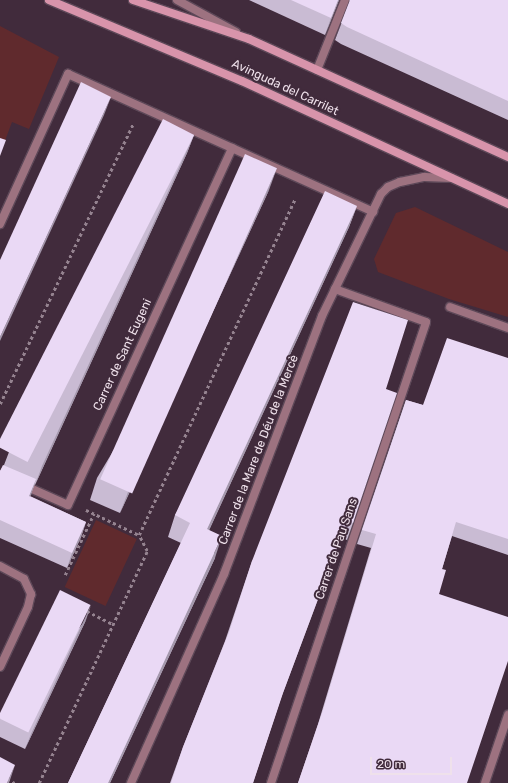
<!DOCTYPE html>
<html>
<head>
<meta charset="utf-8">
<style>
  body { margin:0 }
  #map { position:relative; width:508px; height:783px; overflow:hidden; background:#412b3c; font-family:Rubik,sans-serif }
  div>[style] { position:absolute }
  [style*='--x'] { left:calc(var(--x)*1px); top:calc(var(--y)*1px); width:calc(var(--w)*1px); rotate:calc(var(--a)*1deg) }
  .green>* { inset:0; background:#602a2d; transform-origin:0 0 }
  .path>* { height:2.5px; margin-top:-1.25px; transform-origin:0; background:repeating-linear-gradient(90deg,#958390 0 3px,transparent 0 6px) }
  .roads { filter:drop-shadow(1px 0 #5d4858) drop-shadow(-1px 0 #5d4858) drop-shadow(0 1px #5d4858) drop-shadow(0 -1px #5d4858) }
  .service>* { height:8px; margin:-4px; padding:0 4px; transform-origin:4px; border-radius:4px; background:#9d7280 }
  .pedestrian>* { height:8px; margin:-4px; padding:0 4px; transform-origin:4px; border-radius:4px; background:#9d7280 }
  .minor>* { height:8px; margin:-4px; padding:0 4px; transform-origin:4px; border-radius:4px; background:#9d7280 }
  .secondary>* { height:8px; margin:-4px; padding:0 4px; transform-origin:4px; border-radius:4px; background:#d894ab }
  .wall>* { inset:0; background:#c9bbd3 }
  .shaded-wall>* { inset:0; background:#a498ac }
  .building>* { inset:0; background:#ead9f5; transform-origin:0 0 }
  span { translate:-50% -50%; white-space:nowrap; text-align:center; line-height:1.15; -webkit-text-stroke:4px #412b3c; paint-order:stroke }
  .street-label { font-size:12px; color:#efe1eb }
  .scale { position:absolute; left:370px; top:757px; width:82px; height:18px; box-sizing:border-box; border:2px solid #efe1eb; border-top:0; padding-left:5px; font-size:12px; line-height:14px; white-space:nowrap; color:#efe1eb; -webkit-text-stroke:3px #412b3c; paint-order:stroke }
</style>
</head>
<body>
<div id="map">
  <div class="green">
    <i style="clip-path:polygon(0 26px,59px 57px,29px 129px,12px 122px,0 154px)"></i>
    <i style="clip-path:polygon(415px 207px,508px 252px,508px 317px,449px 299px,378px 272px,374px 259px,396px 213px)"></i>
    <i style="left:96px;top:520px;width:45px;height:74px;rotate:25deg"></i>
  </div>
  <div class="path">
    <i style="--x:0;--y:404;--w:310;--a:-64.6"></i>
    <i style="--x:86;--y:510;--w:59;--a:25.3"></i>
    <i style="--x:65;--y:575;--w:68;--a:-64.9"></i>
    <i style="--x:87;--y:611;--w:29;--a:27"></i>
    <i style="--x:7;--y:779;--w:9;--a:27"></i>
    <i style="--x:39;--y:783;--w:256;--a:-65"></i>
    <i style="--x:147;--y:551;--w:18;--a:-117"></i>
    <i style="--x:139;--y:535;--w:370;--a:-65.1"></i>
  </div>
  <div class="roads">
    <div class="service">
      <i style="--x:317;--y:70;--w:75;--a:-68.2"></i>
    </div>
    <div class="pedestrian">
      <i style="--x:450;--y:307;--w:62;--a:19.9"></i>
    </div>
    <div class="minor">
      <i style="--x:177;--y:0;--w:67;--a:28.5"></i>
      <i style="--x:0;--y:224;--w:165;--a:-65.6"></i>
      <i style="--x:68;--y:74;--w:335;--a:24.3"></i>
      <i style="--x:23;--y:485;--w:49;--a:24"></i>
      <i style="--x:68;--y:505;--w:393;--a:-65.3"></i>
      <i style="--x:0;--y:566;--w:27;--a:28"></i>
      <i style="--x:24;--y:579;--w:17;--a:65"></i>
      <i style="--x:31;--y:594;--w:13;--a:103"></i>
      <i style="--x:28;--y:607;--w:66;--a:115"></i>
      <i style="--x:131;--y:783;--w:229;--a:-66"></i>
      <i style="--x:224;--y:574;--w:276;--a:-69.2"></i>
      <i style="--x:322;--y:316;--w:136;--a:-64.2"></i>
      <i style="--x:381;--y:194;--w:10;--a:-45"></i>
      <i style="--x:388;--y:187;--w:13;--a:-23"></i>
      <i style="--x:400;--y:182;--w:25;--a:-12"></i>
      <i style="--x:424;--y:177;--w:27;--a:2"></i>
      <i style="--x:271;--y:783;--w:486;--a:-71.4"></i>
      <i style="--x:426;--y:322;--w:97;--a:-160.1"></i>
      <i style="--x:485;--y:783;--w:72;--a:-71.3"></i>
    </div>
    <div class="secondary">
      <i style="--x:49;--y:0;--w:209;--a:22.8"></i>
      <i style="--x:242;--y:81;--w:293;--a:24.8"></i>
      <i style="--x:133;--y:0;--w:122;--a:18.6"></i>
      <i style="--x:249;--y:39;--w:285;--a:24.5"></i>
    </div>
  </div>
  <div class="wall">
    <i style="clip-path:polygon(249px 0,339px 0,325px 35px)"></i>
    <i style="clip-path:polygon(349px 0,508px 0,508px 120px,341px 44px,335px 40px,350px 1px)"></i>
    <i style="clip-path:polygon(194px 135px,187px 153px,35px 485px,35px 484px,30px 496px,86px 522px,81px 537px,67px 568px,0 538px,0 471px,4px 465px,9px 452px)"></i>
    <i style="clip-path:polygon(269px 190px,120px 513px,90px 500px,97px 478px)"></i>
    <i style="clip-path:polygon(357px 206px,349px 227px,209px 530px,215px 558px,110px 783px,68px 783px,181px 543px,168px 537px,175px 515px)"></i>
    <i style="clip-path:polygon(508px 358px,508px 555px,452px 536px,442px 569px,439px 594px,467px 783px,298px 783px,318px 724px,371px 548px,357px 544px,406px 400px,423px 405px)"></i>
    <i style="clip-path:polygon(386px 389px,353px 523px,347px 540px,341px 538px,281px 698px,253px 783px,170px 783px,183px 747px,225px 641px,252px 561px)"></i>
    <i style="clip-path:polygon(86px 620px,25px 749px,0 737px,0 719px)"></i>
  </div>
  <div class="shaded-wall">
    <i style="clip-path:polygon(338px 0,339px 0,325px 35px,331px 18px)"></i>
    <i style="clip-path:polygon(111px 97px,104px 115px,0 341px,0 337px)"></i>
    <i style="clip-path:polygon(194px 135px,187px 153px,35px 485px,42px 466px)"></i>
    <i style="clip-path:polygon(277px 168px,269px 190px,120px 513px,128px 492px)"></i>
    <i style="clip-path:polygon(357px 206px,349px 227px,200px 550px,207px 529px)"></i>
    <i style="clip-path:polygon(36px 479px,31px 495px,23px 511px,29px 496px)"></i>
    <i style="clip-path:polygon(86px 522px,81px 537px,67px 568px,72px 553px)"></i>
    <i style="clip-path:polygon(222px 536px,215px 558px,110px 783px,108px 783px)"></i>
    <i style="clip-path:polygon(91px 605px,86px 620px,25px 749px,31px 734px)"></i>
    <i style="clip-path:polygon(15px 765px,9px 783px,7px 783px)"></i>
  </div>
  <div class="building">
    <i style="clip-path:polygon(291px 0,338px 0,331px 18px)"></i>
    <i style="clip-path:polygon(350px 0,508px 0,508px 101px,347px 27px,341px 23px)"></i>
    <i style="clip-path:polygon(81px 82px,111px 97px,0 337px,0 260px)"></i>
    <i style="left:163px;top:119px;width:35px;height:367px;rotate:27deg"></i>
    <i style="clip-path:polygon(0 138px,6px 140px,0 156px)"></i>
    <i style="left:245px;top:154px;width:35px;height:356px;rotate:24deg"></i>
    <i style="clip-path:polygon(325px 191px,357px 206px,207px 529px,222px 536px,108px 783px,68px 783px,190px 523px,175px 515px)"></i>
    <i style="clip-path:polygon(353px 302px,408px 320px,386px 389px,397px 393px,353px 523px,347px 521px,283px 693px,253px 783px,171px 783px,183px 747px,229px 632px,252px 561px)"></i>
    <i style="clip-path:polygon(447px 338px,508px 358px,508px 539px,456px 522px,442px 569px,446px 570px,439px 594px,508px 617px,508px 661px,467px 783px,298px 783px,323px 710px,376px 534px,362px 530px,406px 400px,423px 405px)"></i>
    <i style="clip-path:polygon(3px 465px,36px 479px,29px 496px,86px 522px,72px 553px,0 520px,0 471px)"></i>
    <i style="left:60px;top:590px;width:34px;height:142px;rotate:26deg"></i>
    <i style="clip-path:polygon(0 757px,15px 765px,7px 783px,0 783px)"></i>
  </div>
  <div class="street-label">
    <span style="left:285px;top:88px;rotate:25deg">Avinguda del Carrilet</span>
    <span style="left:123px;top:355px;rotate:-65deg">Carrer de Sant Eugeni</span>
    <span style="left:259px;top:450px;rotate:-69deg">Carrer de la Mare de Déu de la Mercè</span>
    <span style="left:337px;top:549px;rotate:-71deg">Carrer de Pau Sans</span>
  </div>
  <div class="scale">20 m</div>
</div>
</body>
</html>
